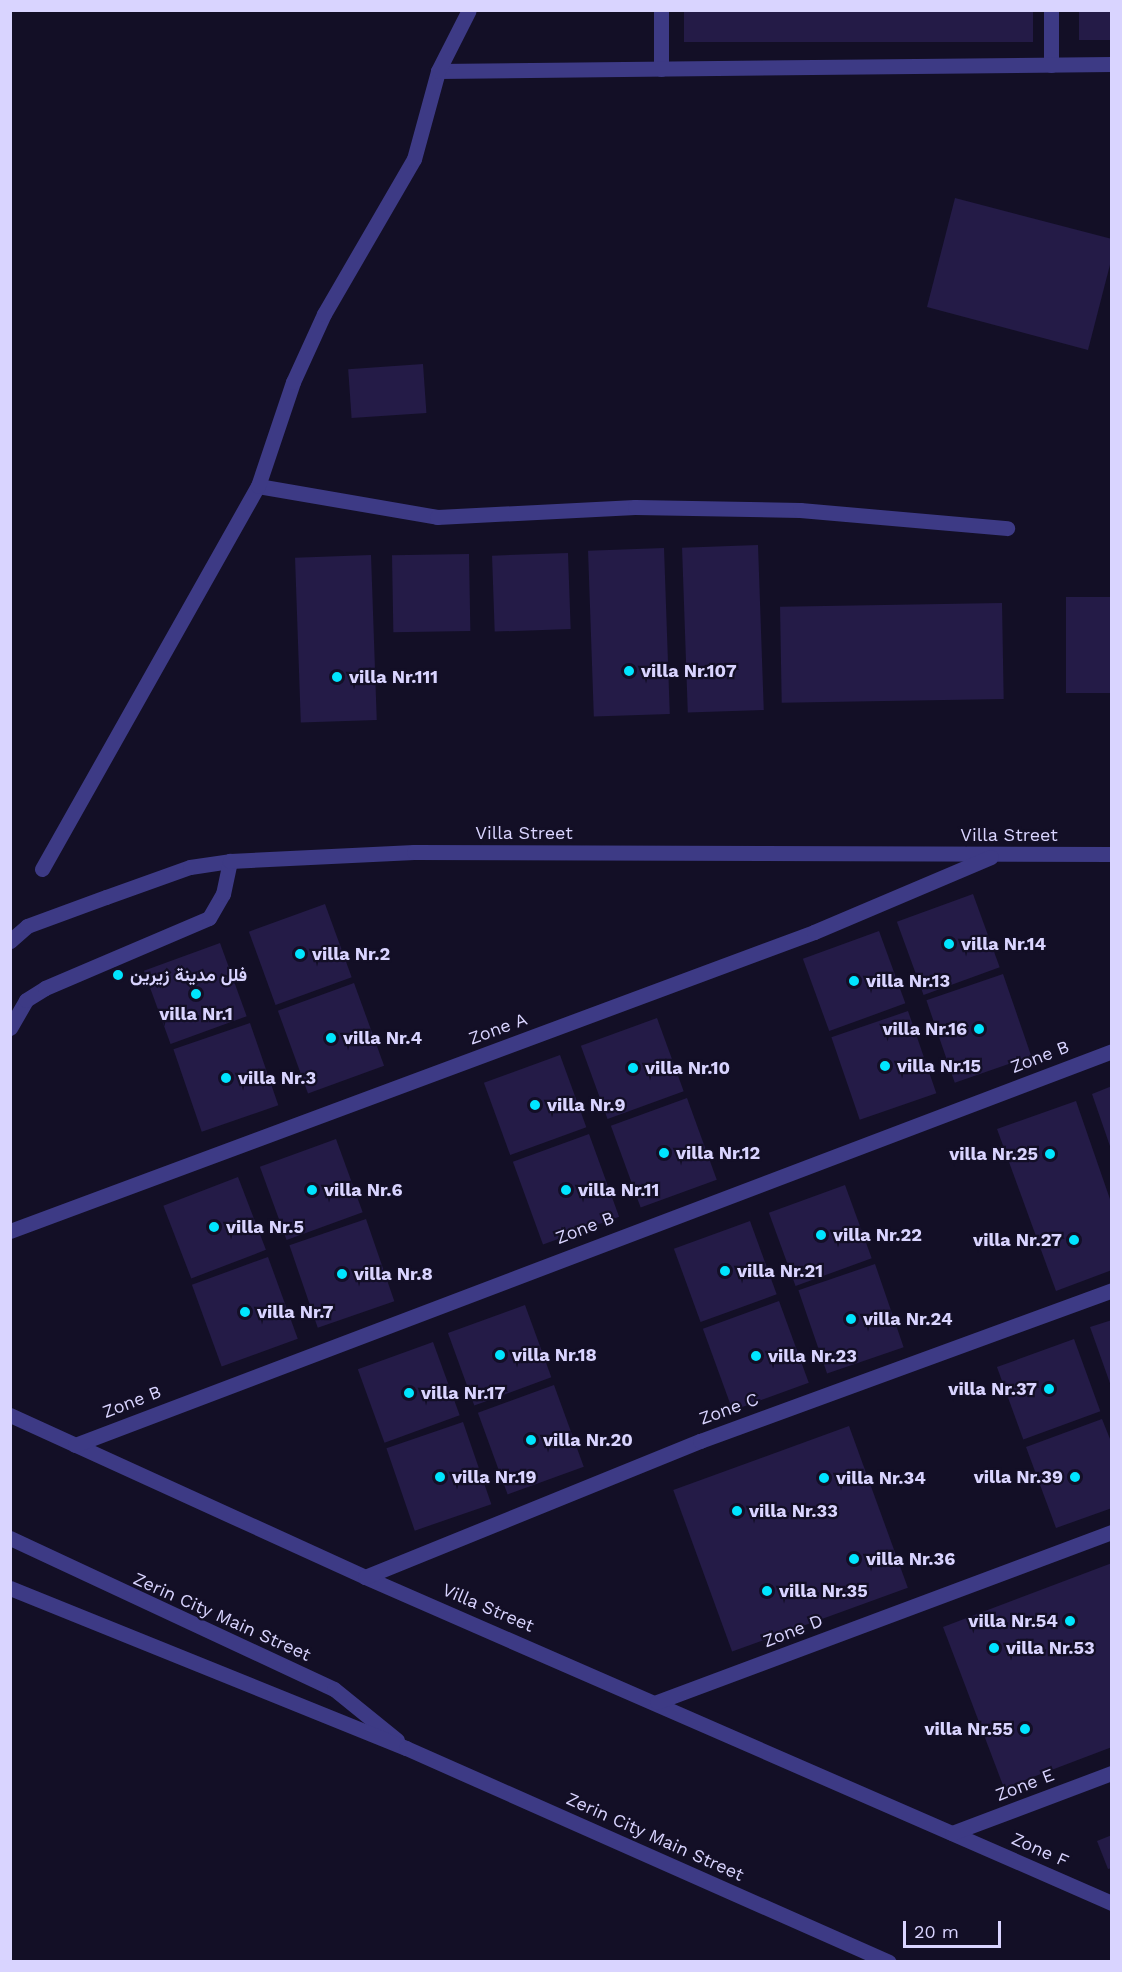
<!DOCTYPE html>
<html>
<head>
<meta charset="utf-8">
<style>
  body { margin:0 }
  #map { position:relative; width:1122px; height:1972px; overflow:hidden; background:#130f26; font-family:"Work Sans",Vazirmatn,sans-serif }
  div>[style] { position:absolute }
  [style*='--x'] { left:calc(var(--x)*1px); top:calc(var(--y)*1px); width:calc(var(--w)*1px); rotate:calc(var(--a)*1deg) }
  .building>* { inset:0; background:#241b47; transform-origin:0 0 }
  .minor>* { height:15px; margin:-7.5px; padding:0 7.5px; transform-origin:7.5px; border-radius:7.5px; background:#3d3a85 }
  .dots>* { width:16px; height:16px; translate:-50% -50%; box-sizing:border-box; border:3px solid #130f26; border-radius:50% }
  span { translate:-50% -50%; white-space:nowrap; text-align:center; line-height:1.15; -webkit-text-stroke:4.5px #130f26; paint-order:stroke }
  .poi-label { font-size:18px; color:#d9d4ff; font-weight:700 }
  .left { translate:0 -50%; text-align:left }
  .right { translate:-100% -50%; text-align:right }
  .street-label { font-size:18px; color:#d9d4ff }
  .frame { position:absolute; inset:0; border:12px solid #d9d4ff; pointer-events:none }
  .scale { position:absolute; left:903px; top:1921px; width:98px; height:27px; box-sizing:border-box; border:3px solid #d9d4ff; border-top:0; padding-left:8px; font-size:18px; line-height:21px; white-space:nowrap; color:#d9d4ff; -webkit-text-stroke:4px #130f26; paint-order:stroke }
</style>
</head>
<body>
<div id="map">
  <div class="building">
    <i style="left:684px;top:10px;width:349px;height:32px"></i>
    <i style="left:1079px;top:10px;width:33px;height:30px"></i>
    <i style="clip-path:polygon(955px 198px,1112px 239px,1112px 257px,1088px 350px,927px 307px)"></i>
    <i style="left:423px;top:364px;width:49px;height:75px;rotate:86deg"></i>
    <i style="left:758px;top:545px;width:165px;height:76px;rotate:88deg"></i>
    <i style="left:664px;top:548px;width:166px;height:76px;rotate:88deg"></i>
    <i style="left:568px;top:553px;width:76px;height:76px;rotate:88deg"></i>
    <i style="left:469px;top:554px;width:77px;height:77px;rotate:89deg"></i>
    <i style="left:371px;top:555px;width:165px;height:76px;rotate:88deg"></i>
    <i style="left:1112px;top:597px;width:96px;height:46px;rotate:90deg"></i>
    <i style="left:1002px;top:603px;width:96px;height:222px;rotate:89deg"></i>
    <i style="left:973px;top:894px;width:78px;height:81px;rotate:70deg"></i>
    <i style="left:325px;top:904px;width:78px;height:81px;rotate:70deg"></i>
    <i style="left:879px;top:931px;width:77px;height:81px;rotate:70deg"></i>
    <i style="left:220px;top:943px;width:78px;height:81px;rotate:70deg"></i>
    <i style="left:1003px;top:974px;width:87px;height:81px;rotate:71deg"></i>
    <i style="left:354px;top:983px;width:88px;height:81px;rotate:70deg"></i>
    <i style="left:908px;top:1011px;width:87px;height:81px;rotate:71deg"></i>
    <i style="left:657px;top:1018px;width:78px;height:81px;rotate:70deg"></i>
    <i style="left:250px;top:1023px;width:87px;height:81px;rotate:71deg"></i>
    <i style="left:560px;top:1055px;width:77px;height:81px;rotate:70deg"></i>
    <i style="clip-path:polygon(1112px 1086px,1112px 1149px,1111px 1149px,1092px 1094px)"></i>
    <i style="left:687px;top:1098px;width:87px;height:81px;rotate:70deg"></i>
    <i style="clip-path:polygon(1076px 1101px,1112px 1205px,1112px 1270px,1056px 1291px,997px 1129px)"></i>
    <i style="left:589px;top:1134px;width:88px;height:81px;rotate:70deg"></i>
    <i style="left:336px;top:1139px;width:78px;height:81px;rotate:70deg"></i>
    <i style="left:238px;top:1177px;width:78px;height:80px;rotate:69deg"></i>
    <i style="left:845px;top:1185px;width:78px;height:81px;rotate:70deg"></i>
    <i style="left:366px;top:1219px;width:87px;height:81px;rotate:71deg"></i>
    <i style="left:750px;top:1221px;width:78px;height:81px;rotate:70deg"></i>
    <i style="left:268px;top:1257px;width:87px;height:81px;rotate:70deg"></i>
    <i style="left:875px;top:1264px;width:88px;height:81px;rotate:71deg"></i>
    <i style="left:779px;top:1301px;width:87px;height:81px;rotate:70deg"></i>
    <i style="left:525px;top:1305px;width:77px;height:82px;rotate:70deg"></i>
    <i style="clip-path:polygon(1112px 1320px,1112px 1386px,1111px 1386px,1090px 1327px)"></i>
    <i style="left:1074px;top:1339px;width:77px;height:82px;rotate:70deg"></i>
    <i style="left:433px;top:1342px;width:78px;height:80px;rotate:70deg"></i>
    <i style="left:554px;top:1385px;width:87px;height:81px;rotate:70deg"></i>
    <i style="clip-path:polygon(1102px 1419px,1112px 1444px,1112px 1508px,1056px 1528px,1026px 1447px)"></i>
    <i style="left:463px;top:1422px;width:87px;height:81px;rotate:71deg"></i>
    <i style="left:849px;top:1426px;width:172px;height:187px;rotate:70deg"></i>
    <i style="clip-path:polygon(1112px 1563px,1112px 1747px,1004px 1788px,943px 1627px)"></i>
    <i style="clip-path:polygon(1112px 1835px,1112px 1868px,1108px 1869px,1097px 1841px)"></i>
  </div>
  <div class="minor">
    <i style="--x:661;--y:10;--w:59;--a:90"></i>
    <i style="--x:1051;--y:10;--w:55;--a:90"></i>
    <i style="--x:438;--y:71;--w:674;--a:-0.6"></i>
    <i style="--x:258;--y:486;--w:182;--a:9.8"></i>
    <i style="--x:437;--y:517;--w:198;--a:-2.9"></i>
    <i style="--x:635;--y:507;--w:165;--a:1"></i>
    <i style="--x:800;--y:510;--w:208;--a:5"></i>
    <i style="--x:42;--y:869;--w:440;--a:-60.6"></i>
    <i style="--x:258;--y:486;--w:110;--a:-71.4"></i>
    <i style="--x:293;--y:382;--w:75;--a:-65.5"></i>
    <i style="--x:324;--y:314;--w:179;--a:-59.9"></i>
    <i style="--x:414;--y:159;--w:91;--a:-74.7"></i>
    <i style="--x:438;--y:71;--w:68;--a:-63.1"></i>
    <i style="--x:10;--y:941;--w:23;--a:-41"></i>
    <i style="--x:27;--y:926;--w:84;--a:-20.2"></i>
    <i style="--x:106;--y:897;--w:89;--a:-19.7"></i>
    <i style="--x:190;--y:867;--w:40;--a:-8.5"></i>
    <i style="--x:10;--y:1028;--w:32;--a:-60"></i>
    <i style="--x:26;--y:1000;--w:22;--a:-32"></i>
    <i style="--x:45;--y:988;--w:178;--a:-23.1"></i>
    <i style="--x:209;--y:918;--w:28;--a:-60"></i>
    <i style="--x:223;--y:894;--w:34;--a:-78"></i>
    <i style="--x:230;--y:861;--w:184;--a:-2.8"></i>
    <i style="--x:414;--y:852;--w:698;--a:0.16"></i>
    <i style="--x:10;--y:1231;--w:858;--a:-20.4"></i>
    <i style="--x:814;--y:932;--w:192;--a:-23"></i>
    <i style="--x:10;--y:1415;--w:390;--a:24.5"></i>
    <i style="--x:365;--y:1577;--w:815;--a:23.58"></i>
    <i style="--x:75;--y:1445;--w:1109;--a:-20.8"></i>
    <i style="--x:10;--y:1538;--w:357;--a:25"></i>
    <i style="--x:334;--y:1689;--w:81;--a:39"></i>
    <i style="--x:365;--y:1577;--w:362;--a:-22.1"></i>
    <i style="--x:700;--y:1441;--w:439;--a:-20.1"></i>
    <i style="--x:10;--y:1588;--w:427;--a:22"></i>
    <i style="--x:406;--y:1748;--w:528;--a:23.9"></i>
    <i style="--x:657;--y:1702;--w:486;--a:-20.5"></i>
    <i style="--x:952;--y:1833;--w:171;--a:-20.6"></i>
  </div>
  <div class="dots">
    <i style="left:629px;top:671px;background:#00e5ff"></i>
    <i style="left:337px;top:677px;background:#00e5ff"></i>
    <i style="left:949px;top:944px;background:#00e5ff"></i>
    <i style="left:300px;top:954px;background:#00e5ff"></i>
    <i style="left:118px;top:975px;background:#00e5ff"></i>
    <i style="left:854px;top:981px;background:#00e5ff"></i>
    <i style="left:196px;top:994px;background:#00e5ff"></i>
    <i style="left:979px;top:1029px;background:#00e5ff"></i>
    <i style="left:331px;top:1038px;background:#00e5ff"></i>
    <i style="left:885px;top:1066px;background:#00e5ff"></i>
    <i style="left:633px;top:1068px;background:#00e5ff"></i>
    <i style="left:226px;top:1078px;background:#00e5ff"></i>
    <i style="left:535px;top:1105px;background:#00e5ff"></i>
    <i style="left:664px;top:1153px;background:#00e5ff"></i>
    <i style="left:1050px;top:1154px;background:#00e5ff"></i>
    <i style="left:312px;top:1190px;background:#00e5ff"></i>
    <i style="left:566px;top:1190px;background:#00e5ff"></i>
    <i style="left:214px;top:1227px;background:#00e5ff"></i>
    <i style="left:821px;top:1235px;background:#00e5ff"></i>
    <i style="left:1074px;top:1240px;background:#00e5ff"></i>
    <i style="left:725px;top:1271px;background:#00e5ff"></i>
    <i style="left:342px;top:1274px;background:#00e5ff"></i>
    <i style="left:245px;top:1312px;background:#00e5ff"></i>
    <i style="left:851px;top:1319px;background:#00e5ff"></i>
    <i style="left:500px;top:1355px;background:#00e5ff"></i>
    <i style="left:756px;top:1356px;background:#00e5ff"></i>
    <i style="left:1049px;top:1389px;background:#00e5ff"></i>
    <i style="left:409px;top:1393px;background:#00e5ff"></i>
    <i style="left:531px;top:1440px;background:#00e5ff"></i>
    <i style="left:440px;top:1477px;background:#00e5ff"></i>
    <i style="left:1075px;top:1477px;background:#00e5ff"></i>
    <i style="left:824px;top:1478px;background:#00e5ff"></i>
    <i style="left:737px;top:1511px;background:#00e5ff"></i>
    <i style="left:854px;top:1559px;background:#00e5ff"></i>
    <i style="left:767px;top:1591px;background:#00e5ff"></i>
    <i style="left:1070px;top:1621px;background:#00e5ff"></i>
    <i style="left:994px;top:1648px;background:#00e5ff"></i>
    <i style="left:1025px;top:1729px;background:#00e5ff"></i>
  </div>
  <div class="poi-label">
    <span class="left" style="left:641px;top:671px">villa Nr.107</span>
    <span class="left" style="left:349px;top:677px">villa Nr.111</span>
    <span class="left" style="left:961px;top:944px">villa Nr.14</span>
    <span class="left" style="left:312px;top:954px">villa Nr.2</span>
    <span class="left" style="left:130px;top:975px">فلل مدينة زيرين</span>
    <span class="left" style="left:866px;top:981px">villa Nr.13</span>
    <span style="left:196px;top:1014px">villa Nr.1</span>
    <span class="right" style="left:967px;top:1029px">villa Nr.16</span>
    <span class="left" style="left:343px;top:1038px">villa Nr.4</span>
    <span class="left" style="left:897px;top:1066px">villa Nr.15</span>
    <span class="left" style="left:645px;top:1068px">villa Nr.10</span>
    <span class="left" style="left:238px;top:1078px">villa Nr.3</span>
    <span class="left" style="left:547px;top:1105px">villa Nr.9</span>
    <span class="left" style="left:676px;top:1153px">villa Nr.12</span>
    <span class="right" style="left:1038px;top:1154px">villa Nr.25</span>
    <span class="left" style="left:324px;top:1190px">villa Nr.6</span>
    <span class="left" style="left:578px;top:1190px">villa Nr.11</span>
    <span class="left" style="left:226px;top:1227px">villa Nr.5</span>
    <span class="left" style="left:833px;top:1235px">villa Nr.22</span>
    <span class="right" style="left:1062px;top:1240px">villa Nr.27</span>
    <span class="left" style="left:737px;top:1271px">villa Nr.21</span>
    <span class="left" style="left:354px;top:1274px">villa Nr.8</span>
    <span class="left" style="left:257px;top:1312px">villa Nr.7</span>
    <span class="left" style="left:863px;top:1319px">villa Nr.24</span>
    <span class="left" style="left:512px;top:1355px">villa Nr.18</span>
    <span class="left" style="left:768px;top:1356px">villa Nr.23</span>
    <span class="right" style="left:1037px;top:1389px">villa Nr.37</span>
    <span class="left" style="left:421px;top:1393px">villa Nr.17</span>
    <span class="left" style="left:543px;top:1440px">villa Nr.20</span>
    <span class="left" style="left:452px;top:1477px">villa Nr.19</span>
    <span class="right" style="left:1063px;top:1477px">villa Nr.39</span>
    <span class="left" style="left:836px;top:1478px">villa Nr.34</span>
    <span class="left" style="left:749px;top:1511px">villa Nr.33</span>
    <span class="left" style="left:866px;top:1559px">villa Nr.36</span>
    <span class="left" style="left:779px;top:1591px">villa Nr.35</span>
    <span class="right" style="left:1058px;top:1621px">villa Nr.54</span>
    <span class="left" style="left:1006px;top:1648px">villa Nr.53</span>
    <span class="right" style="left:1013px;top:1729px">villa Nr.55</span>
  </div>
  <div class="street-label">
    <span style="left:524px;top:833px">Villa Street</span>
    <span style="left:1009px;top:835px">Villa Street</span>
    <span style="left:498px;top:1029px;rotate:-20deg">Zone A</span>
    <span style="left:1040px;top:1057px;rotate:-21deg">Zone B</span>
    <span style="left:585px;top:1228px;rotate:-21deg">Zone B</span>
    <span style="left:132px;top:1402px;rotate:-21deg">Zone B</span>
    <span style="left:729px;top:1409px;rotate:-20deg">Zone C</span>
    <span style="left:488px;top:1608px;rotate:23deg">Villa Street</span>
    <span style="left:222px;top:1617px;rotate:24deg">Zerin City Main Street</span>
    <span style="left:793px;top:1631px;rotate:-21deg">Zone D</span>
    <span style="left:1025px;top:1785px;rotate:-21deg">Zone E</span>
    <span style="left:655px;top:1837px;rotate:24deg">Zerin City Main Street</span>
    <span style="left:1040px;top:1850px;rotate:24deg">Zone F</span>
  </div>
  <div class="frame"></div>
  <div class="scale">20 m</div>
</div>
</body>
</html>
